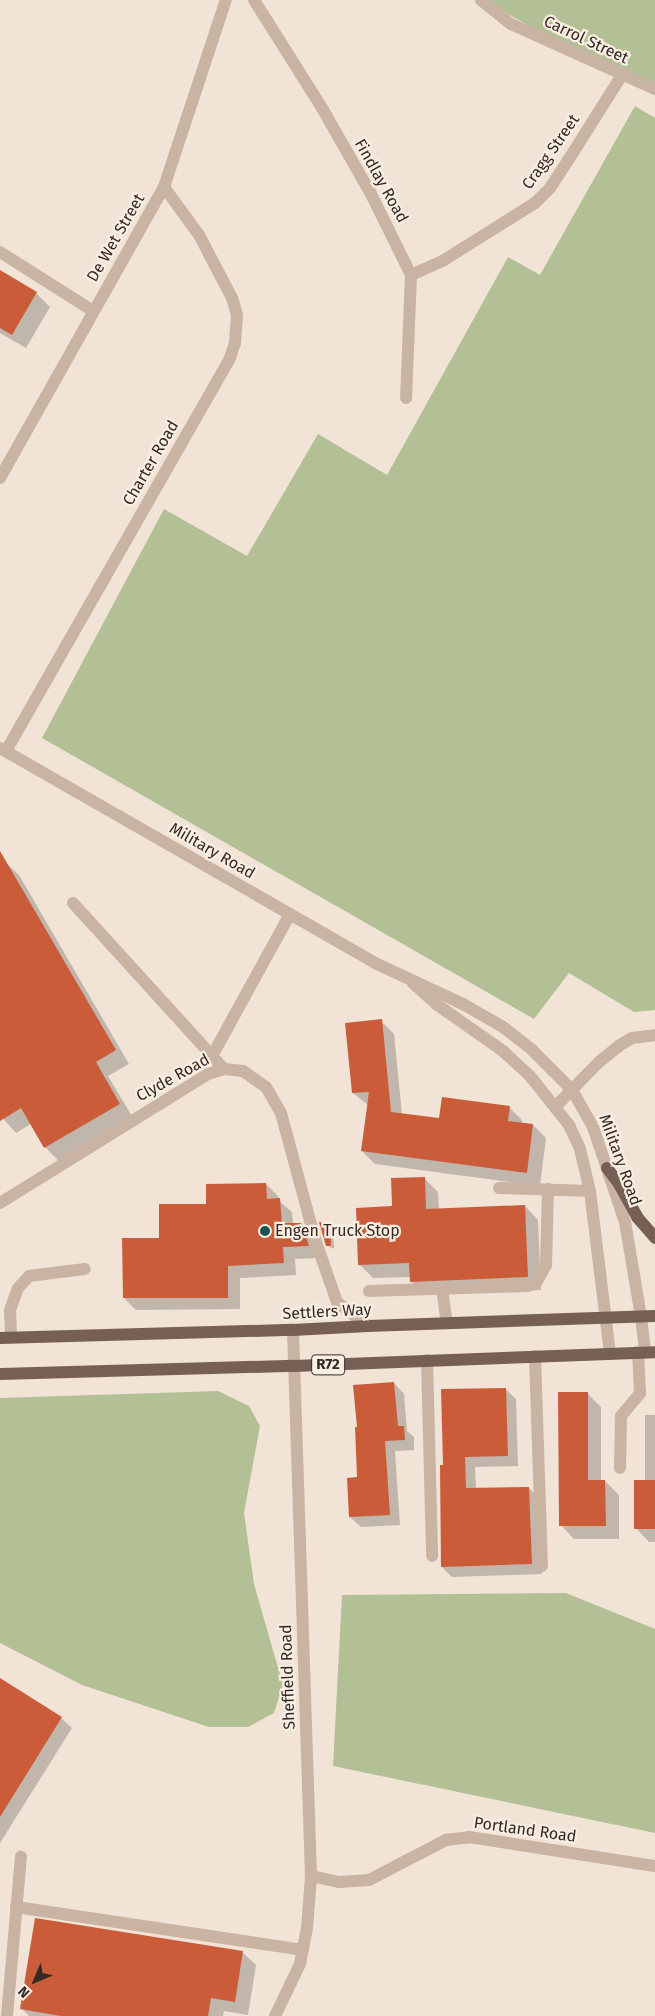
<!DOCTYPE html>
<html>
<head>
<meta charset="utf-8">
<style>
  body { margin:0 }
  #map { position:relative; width:655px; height:2016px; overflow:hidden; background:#f1e4d6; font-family:"Fira Sans",sans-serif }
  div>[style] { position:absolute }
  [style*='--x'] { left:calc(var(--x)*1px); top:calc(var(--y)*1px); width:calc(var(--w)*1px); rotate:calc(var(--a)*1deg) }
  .green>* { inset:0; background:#b3c096 }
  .shadow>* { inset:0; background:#0003 }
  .building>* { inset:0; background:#cb5c3a; transform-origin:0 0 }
  .minor>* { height:12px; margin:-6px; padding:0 6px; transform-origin:6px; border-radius:6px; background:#c9b3a2 }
  .major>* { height:12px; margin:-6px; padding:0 6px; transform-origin:6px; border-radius:6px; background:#766055 }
  .dots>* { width:14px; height:14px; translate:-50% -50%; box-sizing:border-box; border:2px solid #f9eee2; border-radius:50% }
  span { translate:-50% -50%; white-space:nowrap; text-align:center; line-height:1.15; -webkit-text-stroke:4.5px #f9eee2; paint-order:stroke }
  .shield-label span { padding:1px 4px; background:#f9eee2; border:1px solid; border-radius:4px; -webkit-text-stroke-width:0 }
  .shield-label { font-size:15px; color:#342925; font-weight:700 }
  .street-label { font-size:16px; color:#342925 }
  .poi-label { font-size:16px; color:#342925 }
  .left { translate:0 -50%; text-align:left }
  .north { position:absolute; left:10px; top:1956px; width:50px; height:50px; -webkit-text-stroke:4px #f9eee2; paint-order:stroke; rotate:225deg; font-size:14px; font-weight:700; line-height:20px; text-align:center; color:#342925 }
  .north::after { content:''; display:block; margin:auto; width:18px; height:22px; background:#342925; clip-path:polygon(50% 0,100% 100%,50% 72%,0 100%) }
</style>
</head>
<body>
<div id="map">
  <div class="green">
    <i style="clip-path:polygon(488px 0,655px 0,655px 87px,551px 38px,497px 8px)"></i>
    <i style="clip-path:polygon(635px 106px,655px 118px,655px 1010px,634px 1012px,569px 973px,534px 1019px,42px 738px,164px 509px,247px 556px,318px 434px,387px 475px,508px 257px,540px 275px)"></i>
    <i style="clip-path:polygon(218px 1391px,249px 1406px,260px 1426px,244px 1513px,254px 1584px,283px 1685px,274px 1713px,248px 1727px,209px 1727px,82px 1685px,0 1643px,0 1398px)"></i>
    <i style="clip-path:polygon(566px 1593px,655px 1629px,655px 1833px,333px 1766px,342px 1595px)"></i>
  </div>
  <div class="shadow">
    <i style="clip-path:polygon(0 272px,36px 293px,50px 307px,26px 348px,0 333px)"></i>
    <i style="clip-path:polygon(5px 862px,19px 875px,129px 1064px,108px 1076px,133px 1118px,59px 1161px,45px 1147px,32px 1123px,16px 1133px,0 1115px,0 864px)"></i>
    <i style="clip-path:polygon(381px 1021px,394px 1034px,402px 1114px,440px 1119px,509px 1107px,522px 1120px,522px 1124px,533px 1125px,546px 1138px,540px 1186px,375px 1164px,362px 1151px,368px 1105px,353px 1093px)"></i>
    <i style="clip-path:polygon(424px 1178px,438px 1192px,439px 1209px,525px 1206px,538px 1220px,541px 1290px,424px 1295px,411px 1281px,411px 1277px,373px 1278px,359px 1264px,394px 1207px)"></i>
    <i style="clip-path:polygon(266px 1184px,278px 1196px,278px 1200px,292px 1212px,293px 1224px,302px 1224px,314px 1236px,320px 1258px,295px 1259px,296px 1275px,240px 1278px,240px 1309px,136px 1310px,124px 1298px,161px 1239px,207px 1206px)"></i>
    <i style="clip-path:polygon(330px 1224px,333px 1227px,334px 1249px,327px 1245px)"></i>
    <i style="clip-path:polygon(394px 1383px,404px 1394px,407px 1431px,414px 1437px,414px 1450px,395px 1451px,400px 1525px,361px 1527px,350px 1517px,358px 1478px)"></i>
    <i style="clip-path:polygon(505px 1389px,516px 1399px,518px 1466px,475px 1467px,476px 1489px,529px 1488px,539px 1498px,542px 1574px,452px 1577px,442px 1567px,444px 1466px)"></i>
    <i style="clip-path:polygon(587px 1393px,601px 1407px,601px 1481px,605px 1481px,619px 1495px,619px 1539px,574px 1539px,561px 1525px)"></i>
    <i style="clip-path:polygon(645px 1415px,655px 1415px,655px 1542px,649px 1542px,636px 1528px,645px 1481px)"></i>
    <i style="clip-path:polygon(0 1679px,61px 1718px,72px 1728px,0 1843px)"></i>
    <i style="clip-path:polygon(242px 1952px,256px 1965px,248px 2015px,224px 2011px,223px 2016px,29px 2016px,22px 2009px)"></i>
  </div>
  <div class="building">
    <i style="clip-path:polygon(0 270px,37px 292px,12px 335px,0 328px)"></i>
    <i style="clip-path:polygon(0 851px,116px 1050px,96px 1062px,120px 1104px,44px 1148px,21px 1108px,0 1121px)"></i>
    <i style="clip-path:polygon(382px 1019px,391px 1112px,439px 1118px,442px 1097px,510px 1106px,508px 1121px,533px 1124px,527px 1173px,361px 1151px,369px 1092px,352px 1093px,345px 1023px)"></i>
    <i style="clip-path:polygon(425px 1177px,426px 1209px,525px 1205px,528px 1277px,410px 1282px,409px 1263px,358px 1265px,356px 1208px,392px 1206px,391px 1178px)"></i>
    <i style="clip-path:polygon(266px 1183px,267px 1199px,280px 1198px,282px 1223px,302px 1223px,309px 1246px,283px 1247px,284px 1263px,228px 1266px,228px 1298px,123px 1298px,122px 1238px,159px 1238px,159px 1204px,206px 1204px,206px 1184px)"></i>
    <i style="clip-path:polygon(319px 1222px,330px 1222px,331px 1246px,326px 1246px)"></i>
    <i style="clip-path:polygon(394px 1382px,398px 1426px,404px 1426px,405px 1440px,385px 1441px,390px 1515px,349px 1517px,347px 1478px,357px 1477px,355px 1427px,357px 1427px,353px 1385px)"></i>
    <i style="clip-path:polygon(506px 1388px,508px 1456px,465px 1457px,466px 1488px,529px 1487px,532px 1564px,441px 1567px,440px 1465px,443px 1465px,441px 1389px)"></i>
    <i style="clip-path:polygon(558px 1392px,588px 1392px,588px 1480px,605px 1480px,606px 1526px,559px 1526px)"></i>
    <i style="left:634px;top:1480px;width:21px;height:49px"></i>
    <i style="clip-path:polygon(0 1678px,62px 1717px,0 1817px)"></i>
    <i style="clip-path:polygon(35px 1918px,243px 1951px,235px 2002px,211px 1998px,208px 2016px,61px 2016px,20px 2009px)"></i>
  </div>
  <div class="minor">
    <i style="--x:254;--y:0;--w:128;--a:57.8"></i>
    <i style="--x:322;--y:108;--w:99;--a:60.3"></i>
    <i style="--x:371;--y:194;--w:90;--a:63.7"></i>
    <i style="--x:411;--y:275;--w:123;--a:92.3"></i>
    <i style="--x:481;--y:0;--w:38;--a:39"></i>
    <i style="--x:511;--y:24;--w:158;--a:24.3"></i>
    <i style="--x:0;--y:252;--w:110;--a:32.4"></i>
    <i style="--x:411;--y:275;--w:36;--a:-24"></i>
    <i style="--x:444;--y:260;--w:107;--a:-32.1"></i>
    <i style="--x:535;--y:203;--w:21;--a:-45"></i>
    <i style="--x:550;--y:188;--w:35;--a:-57"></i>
    <i style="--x:569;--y:159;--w:99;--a:-57.8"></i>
    <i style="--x:0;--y:478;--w:334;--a:-60.6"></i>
    <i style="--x:164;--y:187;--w:197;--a:-71.7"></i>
    <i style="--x:0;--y:748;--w:432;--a:29.8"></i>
    <i style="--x:375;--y:963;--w:97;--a:25"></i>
    <i style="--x:463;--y:1004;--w:46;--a:29.9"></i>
    <i style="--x:503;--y:1027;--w:37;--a:38"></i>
    <i style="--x:532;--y:1050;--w:57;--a:45"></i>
    <i style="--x:572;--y:1090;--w:43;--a:60.4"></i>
    <i style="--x:593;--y:1127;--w:100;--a:71.4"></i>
    <i style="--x:625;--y:1222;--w:96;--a:80.4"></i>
    <i style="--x:641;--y:1317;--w:35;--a:83"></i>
    <i style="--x:6;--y:751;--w:452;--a:-60.3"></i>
    <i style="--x:230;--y:358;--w:16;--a:-72"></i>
    <i style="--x:235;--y:343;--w:28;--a:-86"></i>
    <i style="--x:237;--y:315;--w:18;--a:-106"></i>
    <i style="--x:232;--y:298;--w:71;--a:-117.6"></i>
    <i style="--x:199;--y:235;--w:59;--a:-126.1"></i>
    <i style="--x:73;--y:903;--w:224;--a:47.7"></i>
    <i style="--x:413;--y:983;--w:31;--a:42"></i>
    <i style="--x:436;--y:1004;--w:82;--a:35"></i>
    <i style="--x:503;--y:1051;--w:37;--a:43"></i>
    <i style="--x:530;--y:1076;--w:63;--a:51.5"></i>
    <i style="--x:569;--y:1125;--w:26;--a:65"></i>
    <i style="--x:580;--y:1149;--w:43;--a:76.6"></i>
    <i style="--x:590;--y:1191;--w:163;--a:83"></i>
    <i style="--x:212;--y:1056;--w:162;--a:-61.2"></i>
    <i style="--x:556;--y:1106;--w:62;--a:-45.7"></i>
    <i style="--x:599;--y:1062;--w:27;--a:-39"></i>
    <i style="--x:620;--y:1045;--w:14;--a:-30"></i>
    <i style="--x:632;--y:1038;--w:23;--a:-7"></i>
    <i style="--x:499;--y:1188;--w:91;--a:1.9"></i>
    <i style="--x:0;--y:1203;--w:245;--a:-31.8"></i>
    <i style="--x:208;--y:1074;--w:17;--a:-17"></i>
    <i style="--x:224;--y:1069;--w:19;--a:6"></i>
    <i style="--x:243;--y:1071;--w:28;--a:35"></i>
    <i style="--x:266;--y:1087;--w:30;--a:60"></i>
    <i style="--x:281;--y:1113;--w:131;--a:74.9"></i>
    <i style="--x:315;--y:1239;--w:67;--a:70.8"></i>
    <i style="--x:337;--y:1302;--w:39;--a:38"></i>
    <i style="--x:442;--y:1289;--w:34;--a:82"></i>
    <i style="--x:369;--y:1291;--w:158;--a:-1.8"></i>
    <i style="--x:527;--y:1286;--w:9;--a:-18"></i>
    <i style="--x:536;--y:1283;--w:21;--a:-61"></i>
    <i style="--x:546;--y:1265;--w:76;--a:-88.5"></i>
    <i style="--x:11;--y:1337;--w:27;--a:-92"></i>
    <i style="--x:10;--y:1310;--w:23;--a:-70"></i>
    <i style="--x:18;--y:1288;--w:16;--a:-47"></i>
    <i style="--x:29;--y:1276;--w:56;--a:-7.1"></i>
    <i style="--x:535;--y:1356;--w:210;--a:88.1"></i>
    <i style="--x:427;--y:1360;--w:196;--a:88.5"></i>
    <i style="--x:620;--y:1468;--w:52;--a:-88.9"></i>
    <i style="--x:621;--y:1416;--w:30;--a:-50"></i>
    <i style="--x:640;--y:1393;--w:41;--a:-92.8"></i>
    <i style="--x:311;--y:1876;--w:29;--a:12"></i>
    <i style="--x:339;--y:1882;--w:30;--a:-4"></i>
    <i style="--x:369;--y:1880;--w:87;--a:-27.5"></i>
    <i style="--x:446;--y:1840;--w:23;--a:-7"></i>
    <i style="--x:469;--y:1837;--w:188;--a:8.9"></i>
    <i style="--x:16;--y:1907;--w:290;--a:8.5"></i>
    <i style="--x:7;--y:2016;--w:160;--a:-85"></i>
    <i style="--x:275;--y:2016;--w:58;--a:-64.3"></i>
    <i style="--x:300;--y:1964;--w:37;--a:-79"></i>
    <i style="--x:307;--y:1928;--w:52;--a:-85.6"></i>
    <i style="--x:311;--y:1876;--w:546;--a:-91.89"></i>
  </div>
  <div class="major">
    <i style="--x:607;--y:1168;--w:20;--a:53"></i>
    <i style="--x:619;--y:1184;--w:38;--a:61"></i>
    <i style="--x:637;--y:1217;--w:28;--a:49"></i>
    <i style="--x:0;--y:1338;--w:293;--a:-1.6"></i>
    <i style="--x:293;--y:1330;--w:75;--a:-3.1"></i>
    <i style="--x:368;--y:1326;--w:287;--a:-2"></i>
    <i style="--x:0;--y:1374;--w:294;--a:-1.6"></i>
    <i style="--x:294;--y:1366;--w:361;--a:-2.2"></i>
  </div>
  <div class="dots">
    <i style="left:265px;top:1231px;background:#195356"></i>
  </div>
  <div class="shield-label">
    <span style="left:328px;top:1365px">R72</span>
  </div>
  <div class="street-label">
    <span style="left:586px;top:40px;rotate:25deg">Carrol Street</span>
    <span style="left:551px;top:152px;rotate:-55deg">Cragg Street</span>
    <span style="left:381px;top:181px;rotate:61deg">Findlay Road</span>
    <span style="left:116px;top:238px;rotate:-60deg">De Wet Street</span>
    <span style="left:151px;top:463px;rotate:-60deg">Charter Road</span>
    <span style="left:212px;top:851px;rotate:30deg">Military Road</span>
    <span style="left:173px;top:1078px;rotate:-29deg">Clyde Road</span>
    <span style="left:620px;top:1160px;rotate:70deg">Military Road</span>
    <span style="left:327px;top:1312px;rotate:-3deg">Settlers Way</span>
    <span style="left:288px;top:1677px;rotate:-92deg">Sheffield Road</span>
    <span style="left:525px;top:1830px;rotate:8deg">Portland Road</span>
  </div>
  <div class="poi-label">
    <span class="left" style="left:275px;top:1231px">Engen Truck Stop</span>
  </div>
  <div class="north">N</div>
</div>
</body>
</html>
